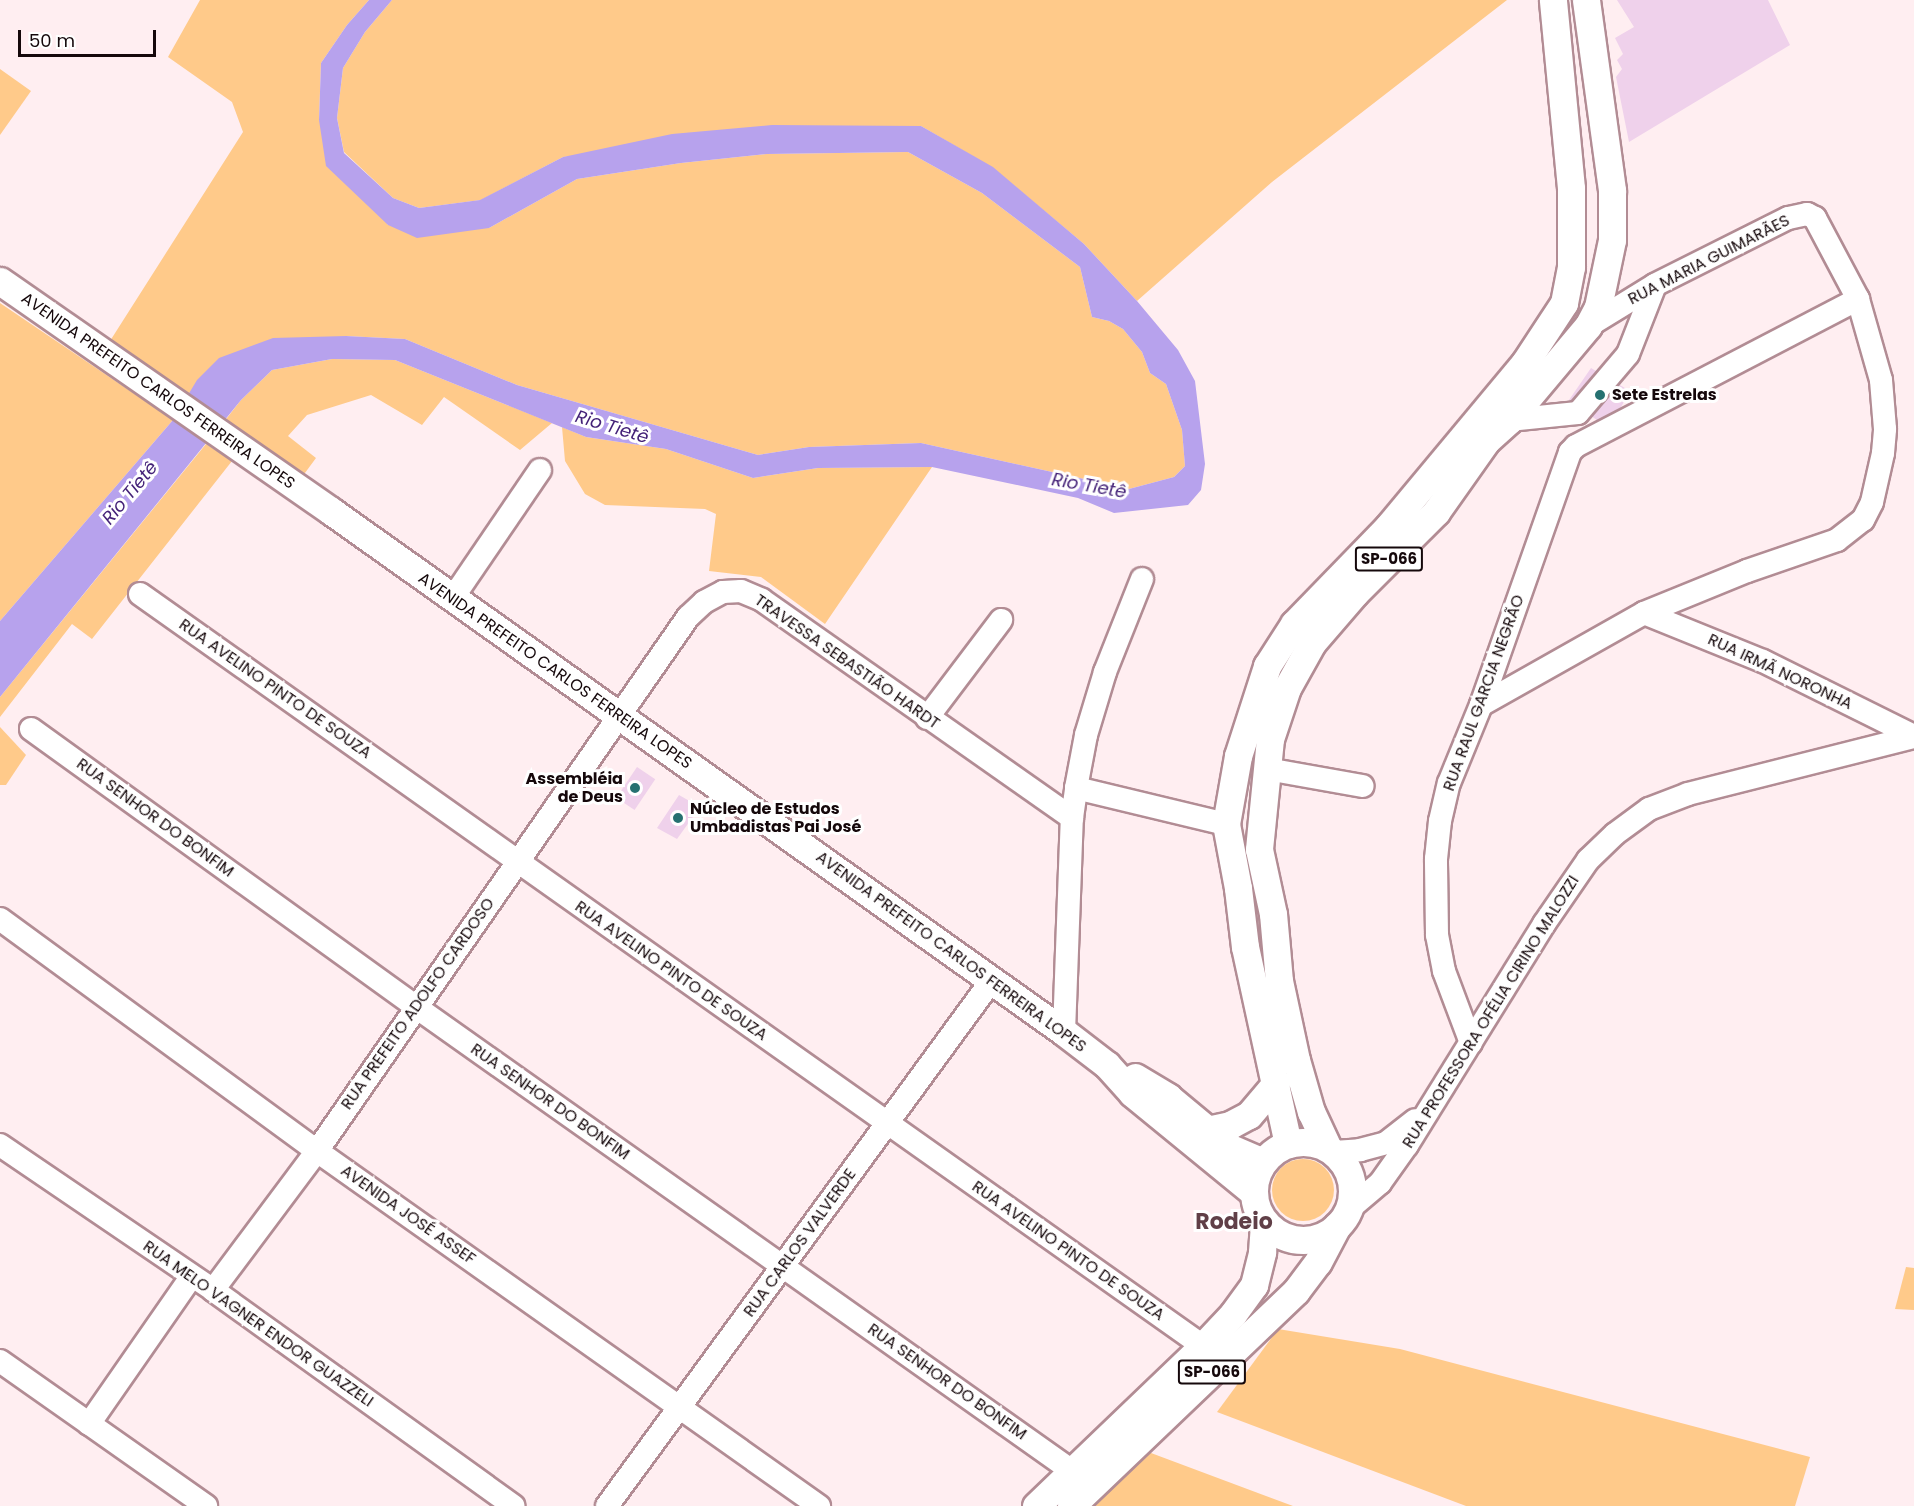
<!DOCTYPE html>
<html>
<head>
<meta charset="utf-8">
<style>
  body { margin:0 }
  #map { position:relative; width:1914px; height:1506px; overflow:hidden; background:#ffeef1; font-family:Poppins,sans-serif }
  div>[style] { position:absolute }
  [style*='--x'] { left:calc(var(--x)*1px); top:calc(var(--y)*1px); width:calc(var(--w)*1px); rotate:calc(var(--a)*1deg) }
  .green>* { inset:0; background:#ffca8a }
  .round { border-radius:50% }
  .water>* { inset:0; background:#b7a2ed }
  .building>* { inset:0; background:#efd1eb; transform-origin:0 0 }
  .roads { filter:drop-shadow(2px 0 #b28c94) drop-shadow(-2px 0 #b28c94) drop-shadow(0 2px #b28c94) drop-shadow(0 -2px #b28c94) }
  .minor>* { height:22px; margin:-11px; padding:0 11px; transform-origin:11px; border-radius:11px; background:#fff }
  .major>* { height:27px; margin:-13.5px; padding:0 13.5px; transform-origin:13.5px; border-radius:13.5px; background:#fff }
  .major>.ring { margin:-13.5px; padding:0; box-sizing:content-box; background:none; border:27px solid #fff; border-radius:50% }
  .dots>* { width:16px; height:16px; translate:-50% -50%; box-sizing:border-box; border:3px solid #fff; border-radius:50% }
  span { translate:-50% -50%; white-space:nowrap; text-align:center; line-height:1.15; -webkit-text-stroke:6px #fff; paint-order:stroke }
  .shield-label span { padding:2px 4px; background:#fff; border:2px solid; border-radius:4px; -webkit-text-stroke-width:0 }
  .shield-label { font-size:15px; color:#15080b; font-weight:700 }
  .street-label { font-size:16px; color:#15080b }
  .poi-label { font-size:16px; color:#15080b; font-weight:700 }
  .left { translate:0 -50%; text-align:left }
  .right { translate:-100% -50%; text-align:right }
  .water-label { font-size:18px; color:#442278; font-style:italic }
  .district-label { font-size:22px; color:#603f47; font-weight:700 }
  .scale { position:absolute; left:18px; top:30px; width:138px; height:27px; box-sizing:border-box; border:3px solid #15080b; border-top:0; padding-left:8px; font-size:18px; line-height:21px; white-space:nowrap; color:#15080b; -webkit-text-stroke:4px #fff; paint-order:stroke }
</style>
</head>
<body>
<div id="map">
  <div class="green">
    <i style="clip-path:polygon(200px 0,369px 0,347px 25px,321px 63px,319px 120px,388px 225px,489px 228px,577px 179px,681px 163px,766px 154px,908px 152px,982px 193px,1080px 267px,1092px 317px,1109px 321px,1123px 329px,1142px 352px,1150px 373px,1166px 384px,1182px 430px,1185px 466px,1174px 477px,1129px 489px,921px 443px,809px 447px,758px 455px,517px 385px,405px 339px,346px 336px,187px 397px,110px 341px,243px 132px,232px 102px,168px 57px)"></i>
    <i style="clip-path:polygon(392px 0,1507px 0,1272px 182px,1137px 301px,1084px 244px,993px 168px,921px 126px,563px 157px,481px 200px,419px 208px,393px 198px,344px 152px,337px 118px,343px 68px,365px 32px)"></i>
    <i style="clip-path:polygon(0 69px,31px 91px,0 135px)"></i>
    <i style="clip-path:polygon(0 303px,173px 420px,0 621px)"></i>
    <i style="clip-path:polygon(332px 359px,395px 360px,552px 423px,520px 450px,444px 397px,422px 425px,371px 395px,307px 415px,288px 436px,316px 458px,302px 477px,223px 423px,241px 400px,272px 370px)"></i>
    <i style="clip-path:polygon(562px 427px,586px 437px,666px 449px,753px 478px,818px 468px,932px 467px,825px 624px,761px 577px,709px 571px,716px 514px,705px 509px,605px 505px,585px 494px,565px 461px)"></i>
    <i style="clip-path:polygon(206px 444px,232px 461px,92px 639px,72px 624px,0 717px,0 697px)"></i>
    <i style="clip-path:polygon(0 727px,26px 755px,6px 785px,0 785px)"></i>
    <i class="round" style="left:1272px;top:1159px;width:62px;height:62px"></i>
    <i style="clip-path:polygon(1906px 1267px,1914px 1268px,1914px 1310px,1895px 1309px)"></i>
    <i style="clip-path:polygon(1278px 1329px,1400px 1349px,1810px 1457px,1795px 1506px,1466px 1506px,1217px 1412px)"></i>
    <i style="clip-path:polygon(1150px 1453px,1151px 1453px,1293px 1506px,1091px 1506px)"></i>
  </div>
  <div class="water">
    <i style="clip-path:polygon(369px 0,392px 0,365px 32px,343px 68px,337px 118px,344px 153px,393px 198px,419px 208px,480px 200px,563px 157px,672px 134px,772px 125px,921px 126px,993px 167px,1084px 244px,1137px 301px,1178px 350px,1195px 381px,1205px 464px,1201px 490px,1188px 505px,1114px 513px,1078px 498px,932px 467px,818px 468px,753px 478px,666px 449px,586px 437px,395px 360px,332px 359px,272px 370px,241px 400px,0 697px,0 621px,173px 420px,197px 380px,219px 358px,273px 338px,346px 336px,405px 339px,517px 385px,758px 455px,809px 447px,921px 443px,1129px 489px,1174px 477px,1185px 466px,1182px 430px,1166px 384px,1150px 373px,1142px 352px,1123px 329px,1109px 321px,1092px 317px,1080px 267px,982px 193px,908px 152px,767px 154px,681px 163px,577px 179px,489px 228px,417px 238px,388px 225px,326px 166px,319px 120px,321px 63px,347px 25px)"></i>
  </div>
  <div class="building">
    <i style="clip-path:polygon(1617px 0,1768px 0,1790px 45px,1629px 142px,1616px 77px,1622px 69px,1617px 60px,1623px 54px,1615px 38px,1634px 27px)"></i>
    <i style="clip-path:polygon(1591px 368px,1630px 391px,1616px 416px,1601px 423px,1569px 400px)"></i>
    <i style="left:637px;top:767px;width:22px;height:37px;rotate:34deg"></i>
    <i style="clip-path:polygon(679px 795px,700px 807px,677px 839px,657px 828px)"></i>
  </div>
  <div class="roads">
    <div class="minor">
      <i style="--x:1509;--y:420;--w:69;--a:-5.8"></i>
      <i style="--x:1578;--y:413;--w:77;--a:-49.7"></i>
      <i style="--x:1628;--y:354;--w:74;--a:-68.6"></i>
      <i style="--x:140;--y:594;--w:1302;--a:35.28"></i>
      <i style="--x:452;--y:599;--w:156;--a:-55.7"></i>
      <i style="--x:1644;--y:613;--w:128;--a:22"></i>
      <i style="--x:1763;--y:661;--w:169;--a:26.4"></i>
      <i style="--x:1481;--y:705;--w:187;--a:-29.4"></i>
      <i style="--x:1644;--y:613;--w:111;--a:-22.2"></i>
      <i style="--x:1747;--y:571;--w:95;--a:-19"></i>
      <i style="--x:1837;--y:540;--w:33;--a:-38"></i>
      <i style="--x:1863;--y:520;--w:20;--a:-63"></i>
      <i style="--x:1872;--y:502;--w:50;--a:-77.3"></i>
      <i style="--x:1883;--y:453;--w:24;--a:-85"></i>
      <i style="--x:1885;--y:429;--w:49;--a:-94.7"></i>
      <i style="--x:1881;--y:380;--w:84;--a:-105.9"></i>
      <i style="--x:1858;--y:299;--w:92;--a:-118"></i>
      <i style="--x:1815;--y:218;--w:9;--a:-153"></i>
      <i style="--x:1807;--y:214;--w:19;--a:168"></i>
      <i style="--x:1788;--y:218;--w:149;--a:153.3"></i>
      <i style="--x:1655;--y:285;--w:79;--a:148.5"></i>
      <i style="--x:927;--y:718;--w:123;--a:-52.9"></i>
      <i style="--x:31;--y:729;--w:475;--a:35.8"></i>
      <i style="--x:416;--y:1007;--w:804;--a:35.27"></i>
      <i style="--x:1267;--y:769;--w:97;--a:10.1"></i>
      <i style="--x:1076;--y:788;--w:154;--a:13.5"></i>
      <i style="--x:0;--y:919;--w:393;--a:36.2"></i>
      <i style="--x:317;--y:1151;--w:615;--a:35.27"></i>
      <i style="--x:1064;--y:1032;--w:214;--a:-87.9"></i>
      <i style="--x:1072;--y:818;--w:30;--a:-82"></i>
      <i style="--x:1076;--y:788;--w:54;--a:-79.3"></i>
      <i style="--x:1086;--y:735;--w:66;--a:-73.2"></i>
      <i style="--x:1105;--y:672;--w:100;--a:-68.3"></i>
      <i style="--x:1471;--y:1043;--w:77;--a:-110.6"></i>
      <i style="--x:1444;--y:971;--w:37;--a:-101"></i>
      <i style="--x:1437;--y:935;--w:76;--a:-90.8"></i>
      <i style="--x:1436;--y:859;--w:38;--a:-84"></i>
      <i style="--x:1440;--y:821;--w:39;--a:-77"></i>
      <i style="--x:1449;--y:783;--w:84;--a:-67.7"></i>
      <i style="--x:1481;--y:705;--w:268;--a:-70.6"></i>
      <i style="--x:1570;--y:452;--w:8;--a:-45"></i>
      <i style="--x:1576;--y:446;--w:318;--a:-27.5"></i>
      <i style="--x:0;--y:1145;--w:258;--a:34.2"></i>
      <i style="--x:213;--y:1290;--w:370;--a:35.7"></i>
      <i style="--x:1334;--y:1152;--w:26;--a:-4"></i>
      <i style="--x:1360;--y:1150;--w:27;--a:-15"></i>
      <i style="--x:1386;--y:1143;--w:37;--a:-38"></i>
      <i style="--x:1348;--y:1210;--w:42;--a:-40.2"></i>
      <i style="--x:1380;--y:1183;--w:47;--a:-54.6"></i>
      <i style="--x:1407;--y:1145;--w:260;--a:-58.2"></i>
      <i style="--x:1544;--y:924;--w:78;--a:-55.5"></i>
      <i style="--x:1588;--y:860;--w:37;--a:-44"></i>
      <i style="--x:1615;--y:834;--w:42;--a:-36.3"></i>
      <i style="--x:1649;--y:809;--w:42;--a:-21"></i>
      <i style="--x:1688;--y:794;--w:233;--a:-14.2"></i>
      <i style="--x:213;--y:1290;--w:174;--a:-53.2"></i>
      <i style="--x:317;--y:1151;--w:650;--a:-55.21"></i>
      <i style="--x:688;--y:617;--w:22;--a:-43"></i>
      <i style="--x:704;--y:602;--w:21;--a:-28"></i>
      <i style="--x:723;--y:592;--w:18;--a:-3"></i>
      <i style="--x:741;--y:591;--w:23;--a:23"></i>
      <i style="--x:762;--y:600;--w:379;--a:35.1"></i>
      <i style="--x:0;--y:1361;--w:252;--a:35.1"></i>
      <i style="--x:89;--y:1424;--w:179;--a:-55.2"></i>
      <i style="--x:607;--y:1506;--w:652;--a:-53.8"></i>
    </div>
    <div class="major">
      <i style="--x:0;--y:281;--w:403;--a:34.8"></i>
      <i style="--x:331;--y:511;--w:899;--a:35.4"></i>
      <i style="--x:1064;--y:1032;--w:54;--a:37.5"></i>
      <i style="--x:1107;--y:1065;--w:38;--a:48"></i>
      <i style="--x:1132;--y:1093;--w:156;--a:39.3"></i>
      <i style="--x:1135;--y:1077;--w:39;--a:31"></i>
      <i style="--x:1168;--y:1097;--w:78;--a:39.8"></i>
      <i style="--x:1228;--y:1147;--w:38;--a:23"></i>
      <i style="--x:1207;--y:1130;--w:24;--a:-12"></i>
      <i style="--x:1230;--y:1125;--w:21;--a:-28"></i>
      <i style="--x:1249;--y:1115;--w:42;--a:-49.8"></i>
      <i class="ring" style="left:1254px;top:1142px;width:71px;height:71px"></i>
      <i style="--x:1288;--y:1144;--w:202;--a:-102.3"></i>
      <i style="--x:1245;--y:947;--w:59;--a:-96.8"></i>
      <i style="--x:1238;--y:888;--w:65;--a:-100.6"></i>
      <i style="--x:1226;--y:824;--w:69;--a:-80"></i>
      <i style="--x:1238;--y:756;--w:95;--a:-72.1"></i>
      <i style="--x:1267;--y:666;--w:50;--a:-57.3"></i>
      <i style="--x:1294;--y:624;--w:135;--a:-45.9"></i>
      <i style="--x:1388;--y:527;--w:212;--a:-50.2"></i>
      <i style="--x:1524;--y:364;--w:73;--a:-56.7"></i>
      <i style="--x:1564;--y:303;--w:37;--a:-79"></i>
      <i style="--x:1571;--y:267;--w:79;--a:-90"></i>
      <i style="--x:1571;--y:188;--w:189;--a:-95.5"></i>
      <i style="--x:1328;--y:1148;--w:40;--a:-115"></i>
      <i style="--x:1311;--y:1112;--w:54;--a:-106.1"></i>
      <i style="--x:1296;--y:1060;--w:81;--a:-102.1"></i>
      <i style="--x:1279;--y:981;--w:67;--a:-95.1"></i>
      <i style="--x:1273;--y:914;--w:66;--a:-102.2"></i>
      <i style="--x:1259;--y:849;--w:111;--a:-84.3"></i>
      <i style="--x:1270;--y:739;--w:54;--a:-71.6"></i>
      <i style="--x:1287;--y:688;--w:51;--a:-60.9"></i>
      <i style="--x:1312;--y:643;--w:66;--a:-49.3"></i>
      <i style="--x:1355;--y:593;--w:115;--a:-45"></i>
      <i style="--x:1436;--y:512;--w:87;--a:-54.8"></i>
      <i style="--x:1486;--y:441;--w:31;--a:-42"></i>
      <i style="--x:1509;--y:420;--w:123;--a:-50"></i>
      <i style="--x:1588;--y:326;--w:21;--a:-62"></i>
      <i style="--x:1598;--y:307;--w:68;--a:-78.2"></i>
      <i style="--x:1612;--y:240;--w:50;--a:-90"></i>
      <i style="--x:1612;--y:190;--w:192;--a:-97.8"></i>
      <i style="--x:1036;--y:1506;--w:231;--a:-43.8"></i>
      <i style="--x:1203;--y:1346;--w:44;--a:-46.8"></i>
      <i style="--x:1233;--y:1314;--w:36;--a:-54"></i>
      <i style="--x:1254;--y:1285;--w:34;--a:-76"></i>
      <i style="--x:1262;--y:1252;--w:30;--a:-86"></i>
      <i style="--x:1071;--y:1506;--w:311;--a:-43.7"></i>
      <i style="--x:1296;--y:1291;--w:36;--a:-53"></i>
      <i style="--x:1318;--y:1262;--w:41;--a:-62.2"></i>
    </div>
  </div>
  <div class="dots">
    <i style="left:1600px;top:395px;background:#267171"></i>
    <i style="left:635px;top:788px;background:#267171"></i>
    <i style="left:678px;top:818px;background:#267171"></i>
  </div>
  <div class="shield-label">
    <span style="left:1389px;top:559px">SP-066</span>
    <span style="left:1212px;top:1372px">SP-066</span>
  </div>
  <div class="street-label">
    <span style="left:1709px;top:260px;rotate:-27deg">RUA MARIA GUIMARÃES</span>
    <span style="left:158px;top:391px;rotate:35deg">AVENIDA PREFEITO CARLOS FERREIRA LOPES</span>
    <span style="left:847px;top:662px;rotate:35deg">TRAVESSA SEBASTIÃO HARDT</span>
    <span style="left:555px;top:671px;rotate:35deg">AVENIDA PREFEITO CARLOS FERREIRA LOPES</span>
    <span style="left:1780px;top:672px;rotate:25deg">RUA IRMÃ NORONHA</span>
    <span style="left:275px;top:689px;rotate:35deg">RUA AVELINO PINTO DE SOUZA</span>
    <span style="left:1484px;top:693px;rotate:-70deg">RUA RAUL GARCIA NEGRÃO</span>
    <span style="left:155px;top:818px;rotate:36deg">RUA SENHOR DO BONFIM</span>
    <span style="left:951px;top:952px;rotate:36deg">AVENIDA PREFEITO CARLOS FERREIRA LOPES</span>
    <span style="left:671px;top:971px;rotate:35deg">RUA AVELINO PINTO DE SOUZA</span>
    <span style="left:418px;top:1004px;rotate:-55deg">RUA PREFEITO ADOLFO CARDOSO</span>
    <span style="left:1491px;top:1012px;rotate:-58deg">RUA PROFESSORA OFÉLIA CIRINO MALOZZI</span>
    <span style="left:550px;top:1102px;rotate:35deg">RUA SENHOR DO BONFIM</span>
    <span style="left:408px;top:1215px;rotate:35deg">AVENIDA JOSÉ ASSEF</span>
    <span style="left:800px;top:1243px;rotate:-54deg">RUA CARLOS VALVERDE</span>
    <span style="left:1068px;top:1251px;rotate:35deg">RUA AVELINO PINTO DE SOUZA</span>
    <span style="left:258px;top:1324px;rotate:35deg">RUA MELO VAGNER ENDOR GUAZZELI</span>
    <span style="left:947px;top:1382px;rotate:35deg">RUA SENHOR DO BONFIM</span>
  </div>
  <div class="poi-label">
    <span class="left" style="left:1612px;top:395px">Sete Estrelas</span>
    <span class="right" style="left:623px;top:788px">Assembléia<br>de Deus</span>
    <span class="left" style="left:690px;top:818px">Núcleo de Estudos<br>Umbadistas Pai José</span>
  </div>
  <div class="water-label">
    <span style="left:612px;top:427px;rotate:17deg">Rio Tietê</span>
    <span style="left:1089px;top:486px;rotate:10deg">Rio Tietê</span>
    <span style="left:130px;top:493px;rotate:-50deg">Rio Tietê</span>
  </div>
  <div class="district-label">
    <span style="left:1234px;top:1222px">Rodeio</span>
  </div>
  <div class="scale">50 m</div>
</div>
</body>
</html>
